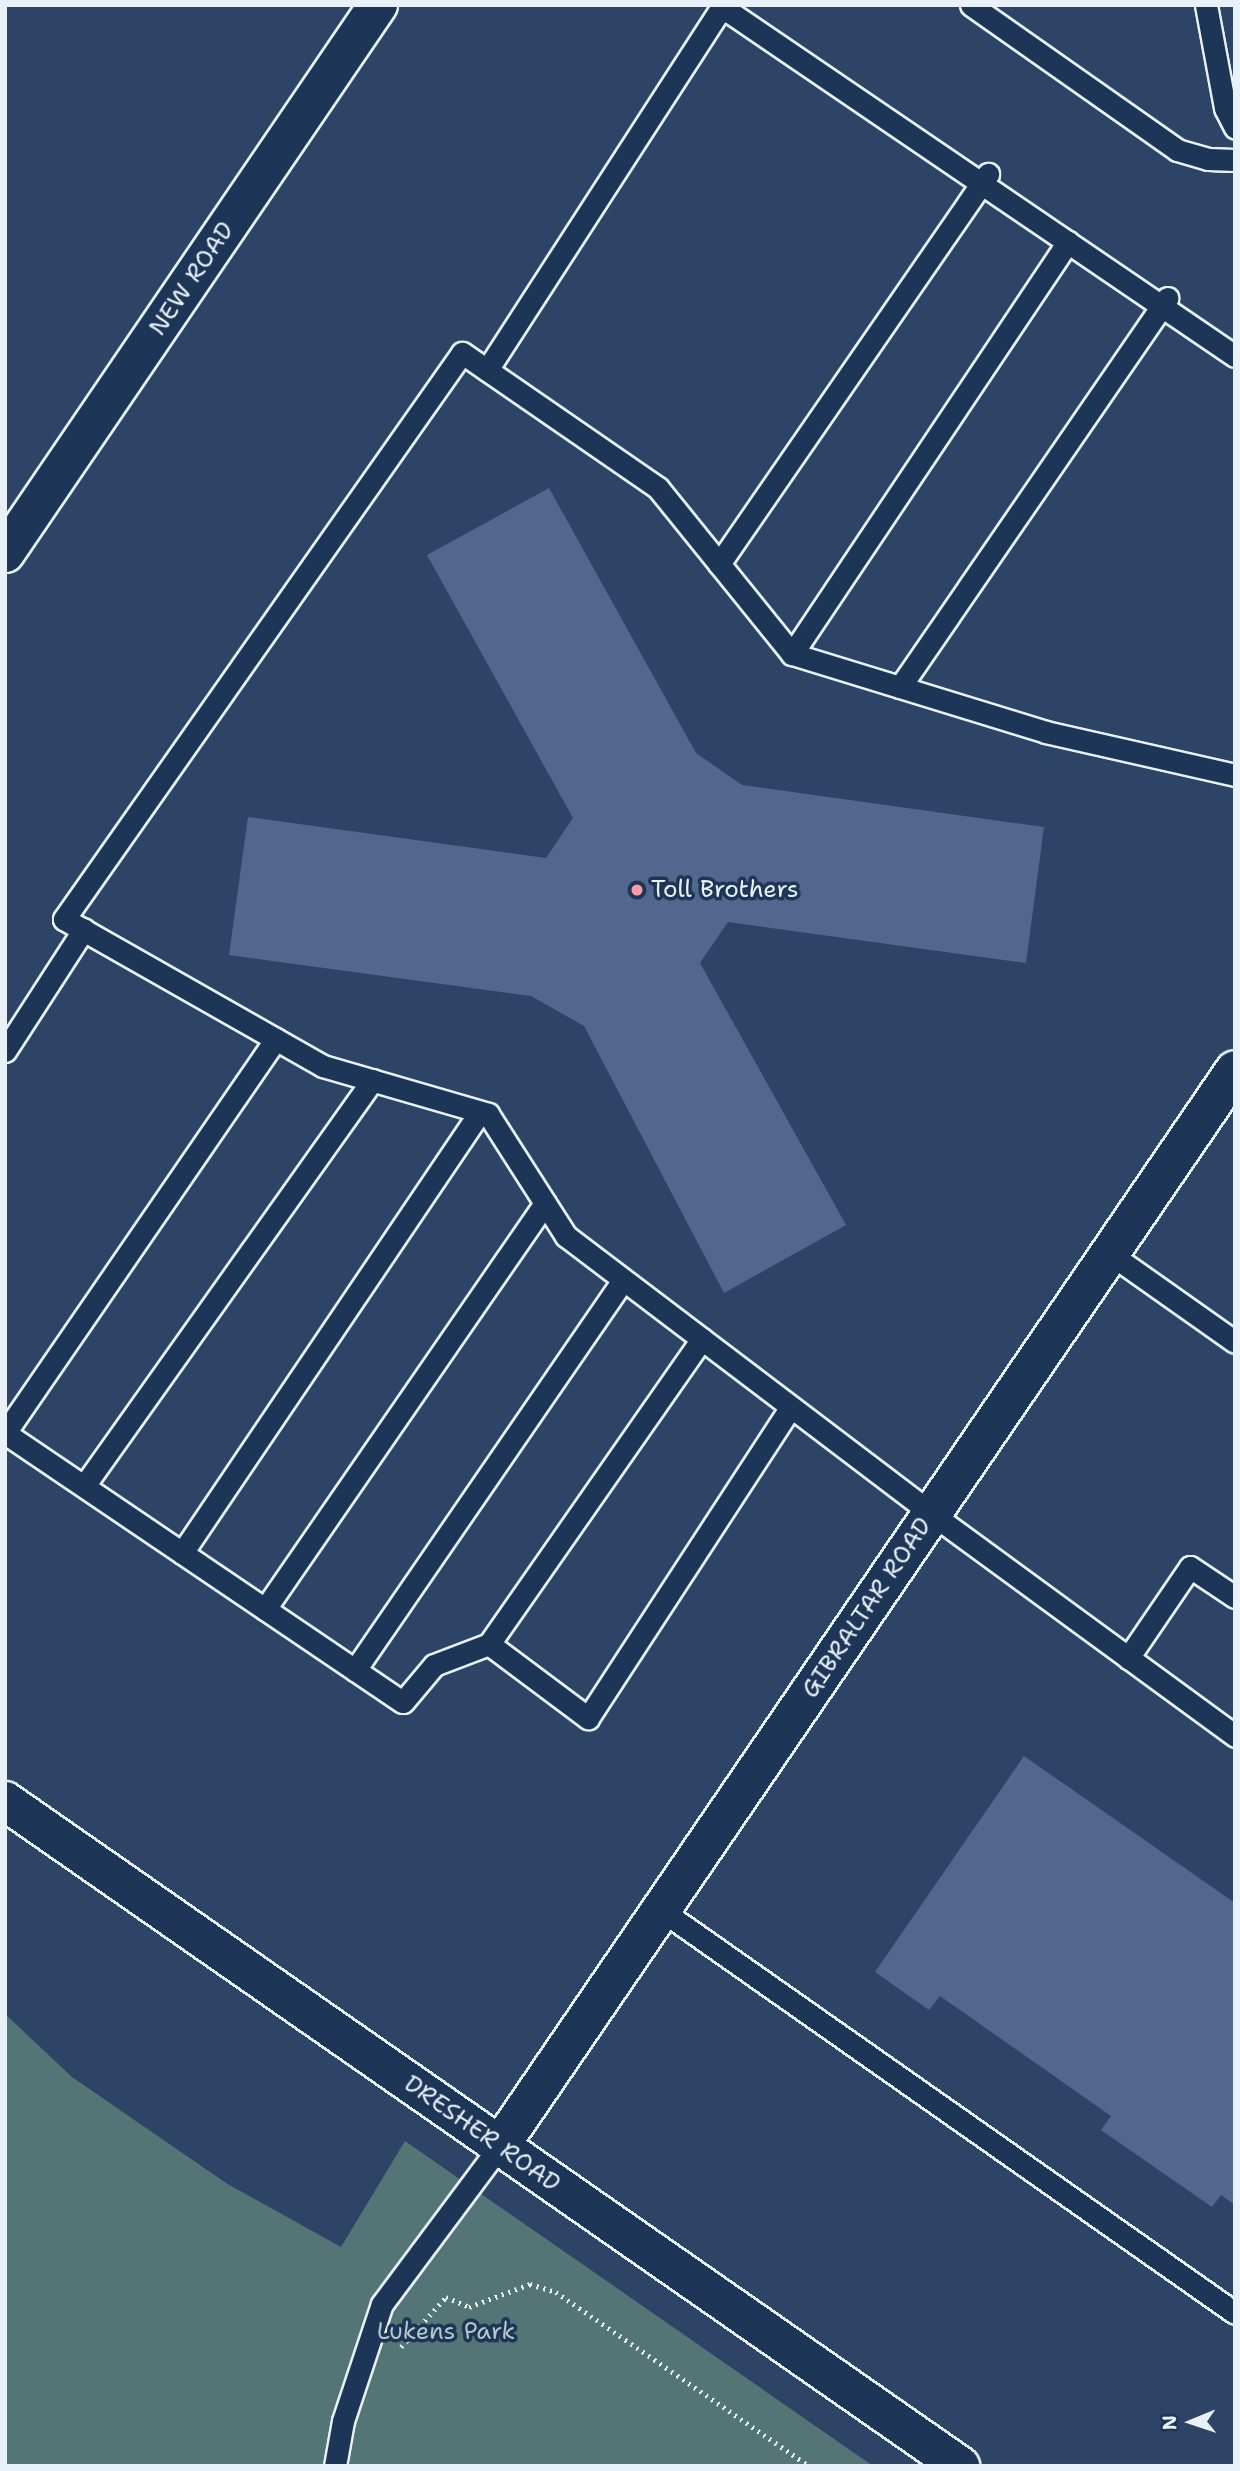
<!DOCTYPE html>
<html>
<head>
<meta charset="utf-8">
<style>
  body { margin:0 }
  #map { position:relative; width:1240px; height:2471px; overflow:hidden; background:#2d4467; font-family:"Shantell Sans",sans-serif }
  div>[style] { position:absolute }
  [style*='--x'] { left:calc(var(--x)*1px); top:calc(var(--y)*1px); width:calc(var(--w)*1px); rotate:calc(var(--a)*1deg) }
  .green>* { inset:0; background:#537575 }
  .building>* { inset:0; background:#53668d }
  .path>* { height:4.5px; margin-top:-2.25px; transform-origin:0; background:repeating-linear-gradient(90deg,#e8f1f8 0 2px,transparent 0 7px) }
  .roads { filter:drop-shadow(2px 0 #e8f1f8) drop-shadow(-2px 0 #e8f1f8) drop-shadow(0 2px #e8f1f8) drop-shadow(0 -2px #e8f1f8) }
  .lane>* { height:21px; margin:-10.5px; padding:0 10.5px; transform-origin:10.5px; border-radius:10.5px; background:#1d3557 }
  .street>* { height:38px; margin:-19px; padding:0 19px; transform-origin:19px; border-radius:19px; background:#1d3557 }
  .secondary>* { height:38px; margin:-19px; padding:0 19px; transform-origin:19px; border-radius:19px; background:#1d3557 }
  .dots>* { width:19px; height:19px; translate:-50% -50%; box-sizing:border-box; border:4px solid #1d3557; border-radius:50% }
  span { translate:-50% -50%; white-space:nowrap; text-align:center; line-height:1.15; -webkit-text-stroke:7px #1d3557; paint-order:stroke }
  .street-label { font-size:24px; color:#e8f1f8 }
  .poi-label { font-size:24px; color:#e8f1f8 }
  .left { translate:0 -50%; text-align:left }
  .park-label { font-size:24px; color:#b4c6ca }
  .frame { position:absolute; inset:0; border:7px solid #e8f1f8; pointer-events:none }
  .north { position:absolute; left:1156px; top:2387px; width:70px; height:70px; -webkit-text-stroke:5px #1d3557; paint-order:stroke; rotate:268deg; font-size:19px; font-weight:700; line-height:28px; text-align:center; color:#e8f1f8 }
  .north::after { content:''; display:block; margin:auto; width:24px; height:32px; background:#e8f1f8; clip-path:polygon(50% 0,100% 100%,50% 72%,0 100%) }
</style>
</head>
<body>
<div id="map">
  <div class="green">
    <i style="clip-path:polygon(5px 2014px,72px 2077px,226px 2183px,341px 2247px,405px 2141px,873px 2466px,5px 2466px)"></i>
  </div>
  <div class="building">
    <i style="clip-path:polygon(549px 488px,696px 753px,742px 785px,1044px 827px,1026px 963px,728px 922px,700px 963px,846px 1225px,724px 1293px,584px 1026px,531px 996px,229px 955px,248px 817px,546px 858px,573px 818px,427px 555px)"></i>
    <i style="clip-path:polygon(1024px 1756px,1235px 1903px,1235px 2205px,1221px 2195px,1212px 2207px,1101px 2130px,1111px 2116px,940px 1996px,929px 2010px,875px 1972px)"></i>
  </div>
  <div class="path">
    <i style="--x:401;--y:2347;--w:67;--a:-48"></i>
    <i style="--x:446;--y:2297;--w:25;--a:23"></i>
    <i style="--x:469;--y:2307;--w:65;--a:-20.7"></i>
    <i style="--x:530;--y:2284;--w:27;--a:17"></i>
    <i style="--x:556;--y:2292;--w:307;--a:34.5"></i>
  </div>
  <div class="roads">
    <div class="lane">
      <i style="--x:971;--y:5;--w:252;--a:35.1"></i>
      <i style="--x:1177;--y:150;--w:32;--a:16"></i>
      <i style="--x:1208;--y:159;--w:27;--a:2"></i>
      <i style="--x:1206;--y:5;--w:105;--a:79.5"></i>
      <i style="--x:1225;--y:108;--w:22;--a:63"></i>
      <i style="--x:487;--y:370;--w:432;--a:-57.1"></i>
      <i style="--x:722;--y:7;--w:620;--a:34.23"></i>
      <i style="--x:719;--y:564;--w:474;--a:-55.4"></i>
      <i style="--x:792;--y:654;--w:496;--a:-56.2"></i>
      <i style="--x:900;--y:687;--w:472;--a:-55.5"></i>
      <i style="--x:1235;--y:775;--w:194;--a:-167.2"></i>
      <i style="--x:1046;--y:732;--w:266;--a:-162.9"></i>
      <i style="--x:792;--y:654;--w:213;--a:-128.9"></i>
      <i style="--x:658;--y:488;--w:238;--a:-145.4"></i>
      <i style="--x:462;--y:353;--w:692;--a:125.11"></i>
      <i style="--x:64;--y:919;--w:298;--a:29.6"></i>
      <i style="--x:323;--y:1066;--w:172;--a:16.2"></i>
      <i style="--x:488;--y:1114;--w:145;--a:57.4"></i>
      <i style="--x:566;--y:1236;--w:460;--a:37.2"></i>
      <i style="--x:932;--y:1514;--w:376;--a:36.2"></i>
      <i style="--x:5;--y:1051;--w:145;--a:-57.1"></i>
      <i style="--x:1109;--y:1253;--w:154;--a:35.2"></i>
      <i style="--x:5;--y:1433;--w:480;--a:34.1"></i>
      <i style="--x:403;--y:1702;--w:48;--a:-50"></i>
      <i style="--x:434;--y:1665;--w:59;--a:-20.9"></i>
      <i style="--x:489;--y:1644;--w:124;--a:36.8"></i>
      <i style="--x:588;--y:1718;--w:371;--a:-56.9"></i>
      <i style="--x:5;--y:1433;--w:478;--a:-55.5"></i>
      <i style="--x:84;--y:1486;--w:498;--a:-54.6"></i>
      <i style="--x:182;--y:1553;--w:532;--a:-55.95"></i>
      <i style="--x:265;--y:1609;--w:493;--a:-55.4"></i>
      <i style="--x:489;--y:1644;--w:372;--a:-55.1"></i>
      <i style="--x:1128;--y:1658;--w:110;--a:-55.7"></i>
      <i style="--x:1190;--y:1567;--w:54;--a:33.7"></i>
      <i style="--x:355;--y:1670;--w:473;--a:-55.5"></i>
      <i style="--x:661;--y:1910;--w:701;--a:35.07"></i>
      <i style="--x:335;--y:2466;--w:46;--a:-79.9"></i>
      <i style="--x:343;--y:2421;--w:123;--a:-71.6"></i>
      <i style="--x:382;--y:2304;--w:196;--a:-53.3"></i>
    </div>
    <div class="street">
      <i style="--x:5;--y:553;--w:663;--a:-55.76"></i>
      <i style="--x:499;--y:2147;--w:1304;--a:-55.65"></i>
    </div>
    <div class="secondary">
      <i style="--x:5;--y:1801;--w:1164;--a:34.85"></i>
    </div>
  </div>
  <div class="dots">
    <i style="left:637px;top:890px;background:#ff9aa2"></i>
  </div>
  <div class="street-label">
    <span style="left:192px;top:279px;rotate:-56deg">NEW ROAD</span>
    <span style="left:867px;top:1608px;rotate:-56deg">GIBRALTAR ROAD</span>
    <span style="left:482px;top:2134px;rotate:35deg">DRESHER ROAD</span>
  </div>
  <div class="poi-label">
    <span class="left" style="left:651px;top:890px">Toll Brothers</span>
  </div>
  <div class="park-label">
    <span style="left:446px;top:2332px">Lukens Park</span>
  </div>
  <div class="frame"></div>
  <div class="north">N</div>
</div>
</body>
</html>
